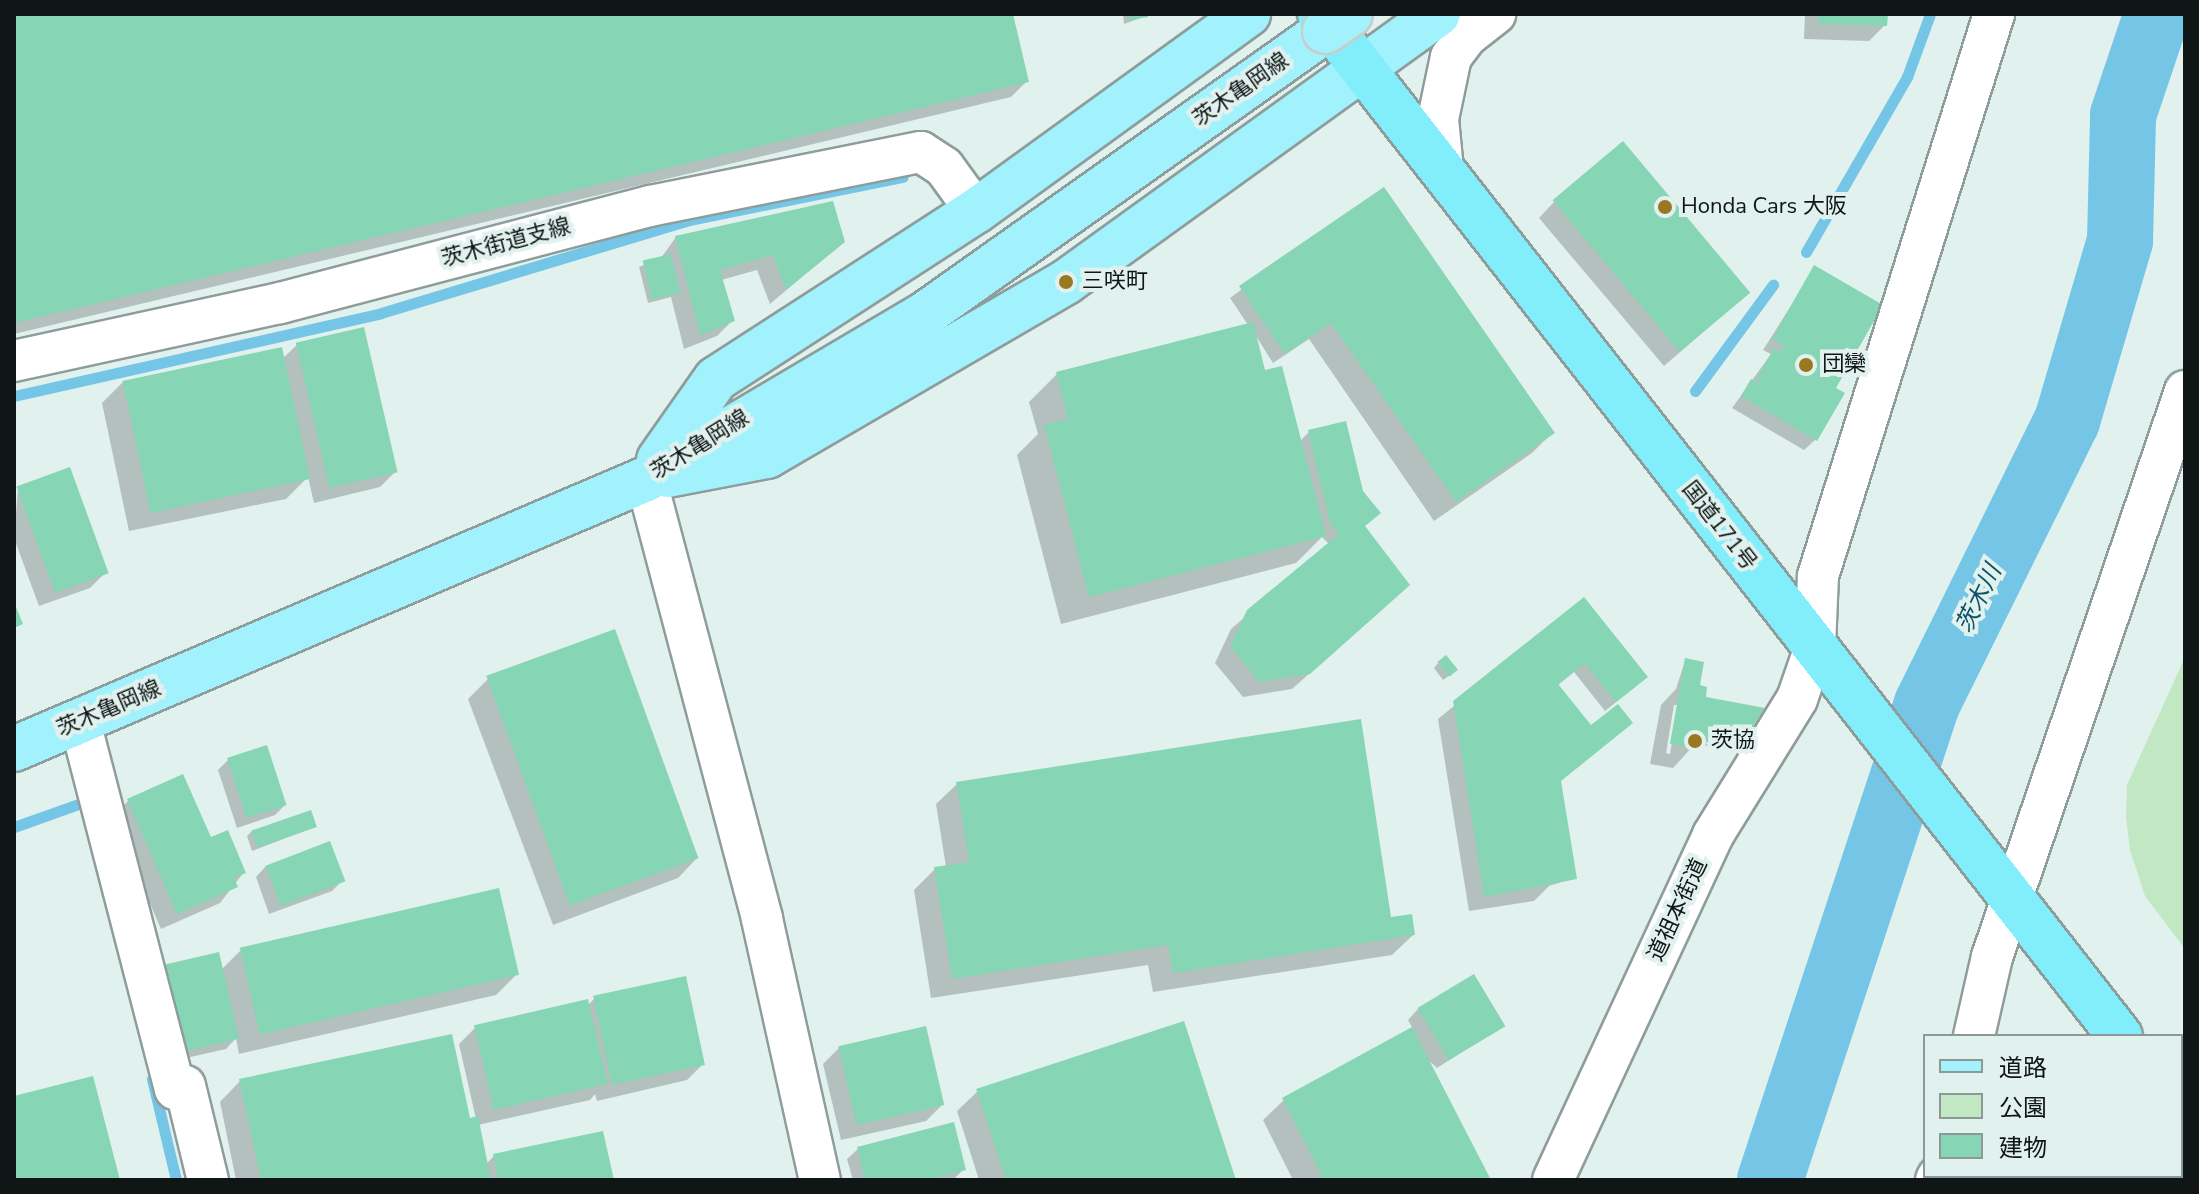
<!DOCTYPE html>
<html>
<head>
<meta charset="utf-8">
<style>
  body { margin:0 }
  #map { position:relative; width:2199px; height:1194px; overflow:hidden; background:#e1f1ee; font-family:"Nunito Sans","Noto Sans JP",sans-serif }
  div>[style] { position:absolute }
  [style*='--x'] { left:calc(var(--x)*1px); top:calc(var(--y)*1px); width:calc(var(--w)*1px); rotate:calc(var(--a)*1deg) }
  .green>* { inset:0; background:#c2e8c3 }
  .shadow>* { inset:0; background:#0003 }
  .stream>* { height:11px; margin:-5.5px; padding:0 5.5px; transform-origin:5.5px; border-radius:5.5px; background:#75c6e6 }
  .river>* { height:66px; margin:-33px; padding:0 33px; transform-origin:33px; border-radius:33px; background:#75c6e6 }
  .building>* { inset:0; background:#86d5b4; transform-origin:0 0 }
  .roads { filter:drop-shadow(2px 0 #8e9d9b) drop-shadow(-2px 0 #8e9d9b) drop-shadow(0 2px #8e9d9b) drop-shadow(0 -2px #8e9d9b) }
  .minor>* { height:40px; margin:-20px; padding:0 20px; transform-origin:20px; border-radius:20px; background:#fff }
  .primary>* { height:44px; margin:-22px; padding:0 22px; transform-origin:22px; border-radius:22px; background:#a1f2fc }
  .trunk>* { height:44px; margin:-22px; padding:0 22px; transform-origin:22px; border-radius:22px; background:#82eefb }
  .bridges { filter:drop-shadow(2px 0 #cacccc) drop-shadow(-2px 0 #cacccc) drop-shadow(0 2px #cacccc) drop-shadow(0 -2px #cacccc) }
  .primary-bridge>* { height:44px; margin:-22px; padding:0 22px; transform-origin:22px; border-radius:22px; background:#a1f2fc }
  .dots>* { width:22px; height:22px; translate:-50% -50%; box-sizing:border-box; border:4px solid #e1f1ee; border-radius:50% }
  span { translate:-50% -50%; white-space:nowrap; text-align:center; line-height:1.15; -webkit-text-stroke:8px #e1f1ee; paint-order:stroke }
  .street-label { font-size:22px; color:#101615 }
  .poi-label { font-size:22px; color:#101615 }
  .left { translate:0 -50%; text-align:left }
  .water-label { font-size:24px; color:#0c5167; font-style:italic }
  .frame { position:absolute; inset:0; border:16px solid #101615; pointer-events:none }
  .legend { position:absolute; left:1923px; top:1034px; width:260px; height:144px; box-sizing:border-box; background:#e1f1ee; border:2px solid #8d9997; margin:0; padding:10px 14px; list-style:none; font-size:24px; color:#101615 }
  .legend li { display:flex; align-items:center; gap:16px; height:40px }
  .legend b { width:40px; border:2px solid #8d9997 }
</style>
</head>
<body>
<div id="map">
  <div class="green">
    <i style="clip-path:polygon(2185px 657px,2185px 949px,2145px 896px,2130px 850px,2126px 817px,2127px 785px)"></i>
  </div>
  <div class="shadow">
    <i style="clip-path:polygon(14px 14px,1011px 14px,1027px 81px,1011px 97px,14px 334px)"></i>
    <i style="clip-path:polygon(1123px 14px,1146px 14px,1146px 16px,1124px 24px)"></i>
    <i style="clip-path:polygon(1805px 14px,1886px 14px,1885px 25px,1869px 41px,1804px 39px)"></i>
    <i style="clip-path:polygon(1554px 202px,1732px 307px,1664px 366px,1539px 218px)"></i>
    <i style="clip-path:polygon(676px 237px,843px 242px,770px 304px,757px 270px,721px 280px,733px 320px,717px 336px,684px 349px,671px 297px,648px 303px,639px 267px,661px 258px)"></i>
    <i style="clip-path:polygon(1287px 256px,1552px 433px,1532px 453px,1434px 521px,1309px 339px,1273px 363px,1256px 336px,1264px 372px,1300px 441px,1309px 432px,1362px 528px,1391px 601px,1292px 689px,1243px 697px,1215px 663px,1231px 629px,1330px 545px,1322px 537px,1296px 563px,1061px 624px,1017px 455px,1038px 434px,1029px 402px,1057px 374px,1248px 325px,1230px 298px)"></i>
    <i style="clip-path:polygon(1815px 268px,1833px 388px,1815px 440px,1804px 450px,1732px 408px,1771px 354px,1763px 350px)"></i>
    <i style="clip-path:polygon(297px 345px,396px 471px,380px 487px,314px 503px,308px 477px,286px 499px,129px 531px,102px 403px,123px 382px,282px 359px)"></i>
    <i style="clip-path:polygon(18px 488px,106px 572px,90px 588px,39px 606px,14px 538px)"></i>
    <i style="clip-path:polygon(1584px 600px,1635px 687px,1605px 711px,1574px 672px,1557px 686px,1559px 781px,1574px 878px,1549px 886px,1534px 901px,1469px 911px,1438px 719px)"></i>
    <i style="clip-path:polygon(evenodd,1685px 661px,1702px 704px,1739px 745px,1734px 750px,1695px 744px,1673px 768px,1650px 764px,1661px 705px,1676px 689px,1685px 661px,1674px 705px,1678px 705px,1670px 754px,1666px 753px,1674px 705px)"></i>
    <i style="clip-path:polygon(1438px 663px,1450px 675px,1443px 680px,1434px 668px)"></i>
    <i style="clip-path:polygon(488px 679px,698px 857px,678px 878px,553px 925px,468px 699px)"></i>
    <i style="clip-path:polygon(228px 760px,285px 805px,275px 815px,237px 828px,218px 770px)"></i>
    <i style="clip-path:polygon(182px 777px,210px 840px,244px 872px,220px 903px,161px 929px,112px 817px,128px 801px)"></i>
    <i style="clip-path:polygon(957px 784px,1390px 920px,1413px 935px,1392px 955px,1153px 992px,1148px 965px,931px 998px,914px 890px,935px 869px,946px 867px,936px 804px)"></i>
    <i style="clip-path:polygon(315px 827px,252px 851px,247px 836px,252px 831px)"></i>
    <i style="clip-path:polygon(266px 866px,343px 880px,332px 891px,269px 914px,256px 877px)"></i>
    <i style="clip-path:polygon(241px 950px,517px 974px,496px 995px,239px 1054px,236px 1038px,226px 1049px,168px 1062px,221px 970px)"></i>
    <i style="clip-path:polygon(594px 999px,703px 1064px,687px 1080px,597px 1101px,595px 1094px,590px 1100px,478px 1125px,486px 1164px,494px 1156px,612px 1180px,236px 1180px,220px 1102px,240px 1081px,476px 1119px,459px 1044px,475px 1028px,588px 1005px)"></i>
    <i style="clip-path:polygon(1418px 1009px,1502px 1026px,1437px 1068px,1427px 1059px,1489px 1180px,1293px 1180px,1263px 1120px,1284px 1100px,1413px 1029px,1408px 1020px)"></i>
    <i style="clip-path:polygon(839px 1048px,942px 1105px,926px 1121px,841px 1140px,823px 1064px)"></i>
    <i style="clip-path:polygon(978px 1091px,1234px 1180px,979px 1180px,957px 1111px)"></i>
    <i style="clip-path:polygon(858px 1149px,963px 1170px,953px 1180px,853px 1180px,847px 1159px)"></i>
  </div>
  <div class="stream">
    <i style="--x:1806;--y:252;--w:202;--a:-60"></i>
    <i style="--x:1907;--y:77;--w:67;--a:-69.9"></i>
    <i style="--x:1695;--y:391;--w:132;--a:-53.7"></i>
    <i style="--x:14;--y:396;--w:376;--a:-12.7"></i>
    <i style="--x:381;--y:313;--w:322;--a:-16.8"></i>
    <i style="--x:689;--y:220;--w:218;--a:-11.4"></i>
    <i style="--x:14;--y:827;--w:77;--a:-19.6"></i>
    <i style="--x:87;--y:801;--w:4;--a:76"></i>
    <i style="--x:152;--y:1079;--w:104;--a:76.6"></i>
  </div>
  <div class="river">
    <i style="--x:1770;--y:1180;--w:501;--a:-71.75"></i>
    <i style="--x:1927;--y:704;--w:316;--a:-63.7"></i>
    <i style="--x:2067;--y:421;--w:188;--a:-73.6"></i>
    <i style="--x:2120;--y:241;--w:126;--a:-88.6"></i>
    <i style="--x:2123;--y:115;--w:107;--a:-71.4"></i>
  </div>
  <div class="building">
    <i style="clip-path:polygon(14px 14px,1013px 14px,1029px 82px,14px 323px)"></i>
    <i style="clip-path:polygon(1128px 14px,1148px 14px,1148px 17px,1129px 20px)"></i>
    <i style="clip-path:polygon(1819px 14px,1888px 14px,1887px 26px,1819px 24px)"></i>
    <i style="left:1623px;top:141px;width:198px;height:92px;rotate:50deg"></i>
    <i style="clip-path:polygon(1384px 187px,1555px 433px,1456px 502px,1331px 323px,1285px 354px,1239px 286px)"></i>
    <i style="clip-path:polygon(833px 201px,845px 242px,786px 290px,773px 255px,720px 270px,735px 321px,700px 335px,675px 236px)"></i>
    <i style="left:671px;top:254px;width:40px;height:29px;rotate:77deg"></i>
    <i style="clip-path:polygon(1814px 265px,1883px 305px,1836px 388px,1845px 393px,1817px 441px,1741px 396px,1751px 379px,1761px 384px,1757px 378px,1774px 348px,1780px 352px,1784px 345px,1772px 339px)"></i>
    <i style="clip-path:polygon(1253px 322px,1265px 370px,1282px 366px,1326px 536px,1089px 597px,1044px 425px,1068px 419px,1056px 372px)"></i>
    <i style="left:364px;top:327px;width:149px;height:70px;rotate:77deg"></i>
    <i style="left:282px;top:347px;width:135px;height:163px;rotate:78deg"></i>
    <i style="clip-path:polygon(1346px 421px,1363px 491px,1381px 513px,1365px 526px,1410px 585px,1310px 674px,1259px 682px,1230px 646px,1247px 610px,1339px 534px,1330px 523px,1308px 430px)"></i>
    <i style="left:70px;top:467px;width:113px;height:57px;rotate:70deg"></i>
    <i style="clip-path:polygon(1584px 597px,1648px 677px,1616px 702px,1585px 663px,1558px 684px,1591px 725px,1618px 704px,1633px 723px,1561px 781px,1577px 879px,1484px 897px,1453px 701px)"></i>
    <i style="clip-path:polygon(14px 602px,23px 624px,14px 628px)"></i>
    <i style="left:615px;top:629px;width:244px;height:137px;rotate:70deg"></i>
    <i style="left:1446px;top:655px;width:19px;height:11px;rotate:51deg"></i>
    <i style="clip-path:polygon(1685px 658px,1704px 662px,1700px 685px,1707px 687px,1706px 697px,1765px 708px,1740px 746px,1698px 739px,1696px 748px,1670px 744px)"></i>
    <i style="clip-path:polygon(1361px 719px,1391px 917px,1412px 914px,1415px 935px,1173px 973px,1168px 945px,952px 979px,934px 867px,969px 862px,956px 782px)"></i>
    <i style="left:267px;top:745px;width:63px;height:42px;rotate:72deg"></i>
    <i style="clip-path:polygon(183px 774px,211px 837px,228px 830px,246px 873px,234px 878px,238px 887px,177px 914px,127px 799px)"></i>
    <i style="left:311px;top:810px;width:18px;height:63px;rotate:71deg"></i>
    <i style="left:330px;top:841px;width:43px;height:69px;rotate:69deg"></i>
    <i style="left:499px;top:888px;width:89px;height:266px;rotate:77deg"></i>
    <i style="left:219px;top:952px;width:89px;height:63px;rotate:77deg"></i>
    <i style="left:1474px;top:974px;width:61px;height:66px;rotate:59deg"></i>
    <i style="left:686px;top:976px;width:91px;height:95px;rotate:78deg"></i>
    <i style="left:588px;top:999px;width:87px;height:117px;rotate:77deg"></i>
    <i style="clip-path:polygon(1184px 1021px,1236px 1180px,1006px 1180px,976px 1089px)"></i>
    <i style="left:926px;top:1026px;width:81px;height:90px;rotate:77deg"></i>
    <i style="clip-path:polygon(1412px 1027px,1491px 1180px,1324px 1180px,1282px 1098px)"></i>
    <i style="clip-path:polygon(452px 1034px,470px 1118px,478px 1116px,491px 1180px,261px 1180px,239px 1079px)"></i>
    <i style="clip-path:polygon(93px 1076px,120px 1180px,14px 1180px,14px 1096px)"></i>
    <i style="clip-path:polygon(954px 1122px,966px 1170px,926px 1180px,865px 1180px,857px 1147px)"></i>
    <i style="clip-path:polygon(603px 1131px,614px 1180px,498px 1180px,493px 1154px)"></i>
  </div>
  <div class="roads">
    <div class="minor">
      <i style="--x:1443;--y:170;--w:51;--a:-95.6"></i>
      <i style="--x:1438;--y:119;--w:63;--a:-78.2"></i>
      <i style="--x:1451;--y:57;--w:26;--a:-53"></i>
      <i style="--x:1467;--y:36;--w:36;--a:-38"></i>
      <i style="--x:14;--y:361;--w:272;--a:-12.3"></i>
      <i style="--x:280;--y:303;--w:383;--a:-14.7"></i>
      <i style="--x:650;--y:206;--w:276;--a:-11.3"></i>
      <i style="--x:921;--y:152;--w:27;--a:33"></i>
      <i style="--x:944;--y:167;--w:54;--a:54"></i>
      <i style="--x:646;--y:479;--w:455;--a:75.2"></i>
      <i style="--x:762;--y:919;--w:267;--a:77.5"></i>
      <i style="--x:80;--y:722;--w:379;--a:75.5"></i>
      <i style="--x:175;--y:1089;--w:10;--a:-17"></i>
      <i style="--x:185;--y:1086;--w:97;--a:76.3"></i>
      <i style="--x:1974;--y:1036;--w:81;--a:-77.2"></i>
      <i style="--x:1992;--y:957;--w:598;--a:-71.17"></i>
      <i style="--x:1553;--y:1180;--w:380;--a:-65.1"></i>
      <i style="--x:1713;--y:835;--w:160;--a:-58.3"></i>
      <i style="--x:1797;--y:699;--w:55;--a:-70.9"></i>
      <i style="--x:1815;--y:647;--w:71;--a:-87.6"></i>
      <i style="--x:1818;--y:576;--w:589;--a:-72.61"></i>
      <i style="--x:1936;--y:1180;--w:4;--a:-63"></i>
    </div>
    <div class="primary">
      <i style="--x:659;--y:460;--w:99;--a:-54.9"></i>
      <i style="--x:716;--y:379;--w:310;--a:-32.9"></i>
      <i style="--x:976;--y:211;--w:336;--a:-35.9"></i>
      <i style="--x:668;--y:475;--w:101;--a:-10.9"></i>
      <i style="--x:767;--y:456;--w:346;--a:-30.2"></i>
      <i style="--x:1066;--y:282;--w:458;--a:-35.8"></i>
      <i style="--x:14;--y:749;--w:687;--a:-23.13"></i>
      <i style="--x:646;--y:479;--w:328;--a:-30.6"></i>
      <i style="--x:928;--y:312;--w:486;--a:-35.3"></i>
    </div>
    <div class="trunk">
      <i style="--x:1320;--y:14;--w:1298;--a:51.95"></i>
      <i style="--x:2181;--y:1114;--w:6;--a:51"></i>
    </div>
  </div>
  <div class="bridges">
    <div class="primary-bridge">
      <i style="--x:1325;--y:31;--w:30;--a:-34"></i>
    </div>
  </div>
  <div class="dots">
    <i style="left:1665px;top:207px;background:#9a7822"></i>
    <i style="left:1066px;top:282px;background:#9a7822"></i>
    <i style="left:1806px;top:365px;background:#9a7822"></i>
    <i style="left:1695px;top:741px;background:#9a7822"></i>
  </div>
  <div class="street-label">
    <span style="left:1241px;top:90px;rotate:-35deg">茨木亀岡線</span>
    <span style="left:506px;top:243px;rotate:-15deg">茨木街道支線</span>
    <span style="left:700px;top:445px;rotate:-32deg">茨木亀岡線</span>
    <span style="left:1719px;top:526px;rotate:52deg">国道171号</span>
    <span style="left:109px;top:709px;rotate:-23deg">茨木亀岡線</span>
    <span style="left:1678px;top:910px;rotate:-65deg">道祖本街道</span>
  </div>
  <div class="poi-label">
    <span class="left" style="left:1681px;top:207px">Honda Cars 大阪</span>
    <span class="left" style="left:1082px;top:282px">三咲町</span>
    <span class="left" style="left:1822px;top:365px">団欒</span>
    <span class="left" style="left:1711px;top:741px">茨協</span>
  </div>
  <div class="water-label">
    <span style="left:1979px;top:599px;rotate:-64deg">茨木川</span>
  </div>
  <div class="frame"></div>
  <ul class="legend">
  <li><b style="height:10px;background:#a1f2fc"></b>道路</li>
  <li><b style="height:22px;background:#c2e8c3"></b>公園</li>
  <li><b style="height:22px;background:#86d5b4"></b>建物</li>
  </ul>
</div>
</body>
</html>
